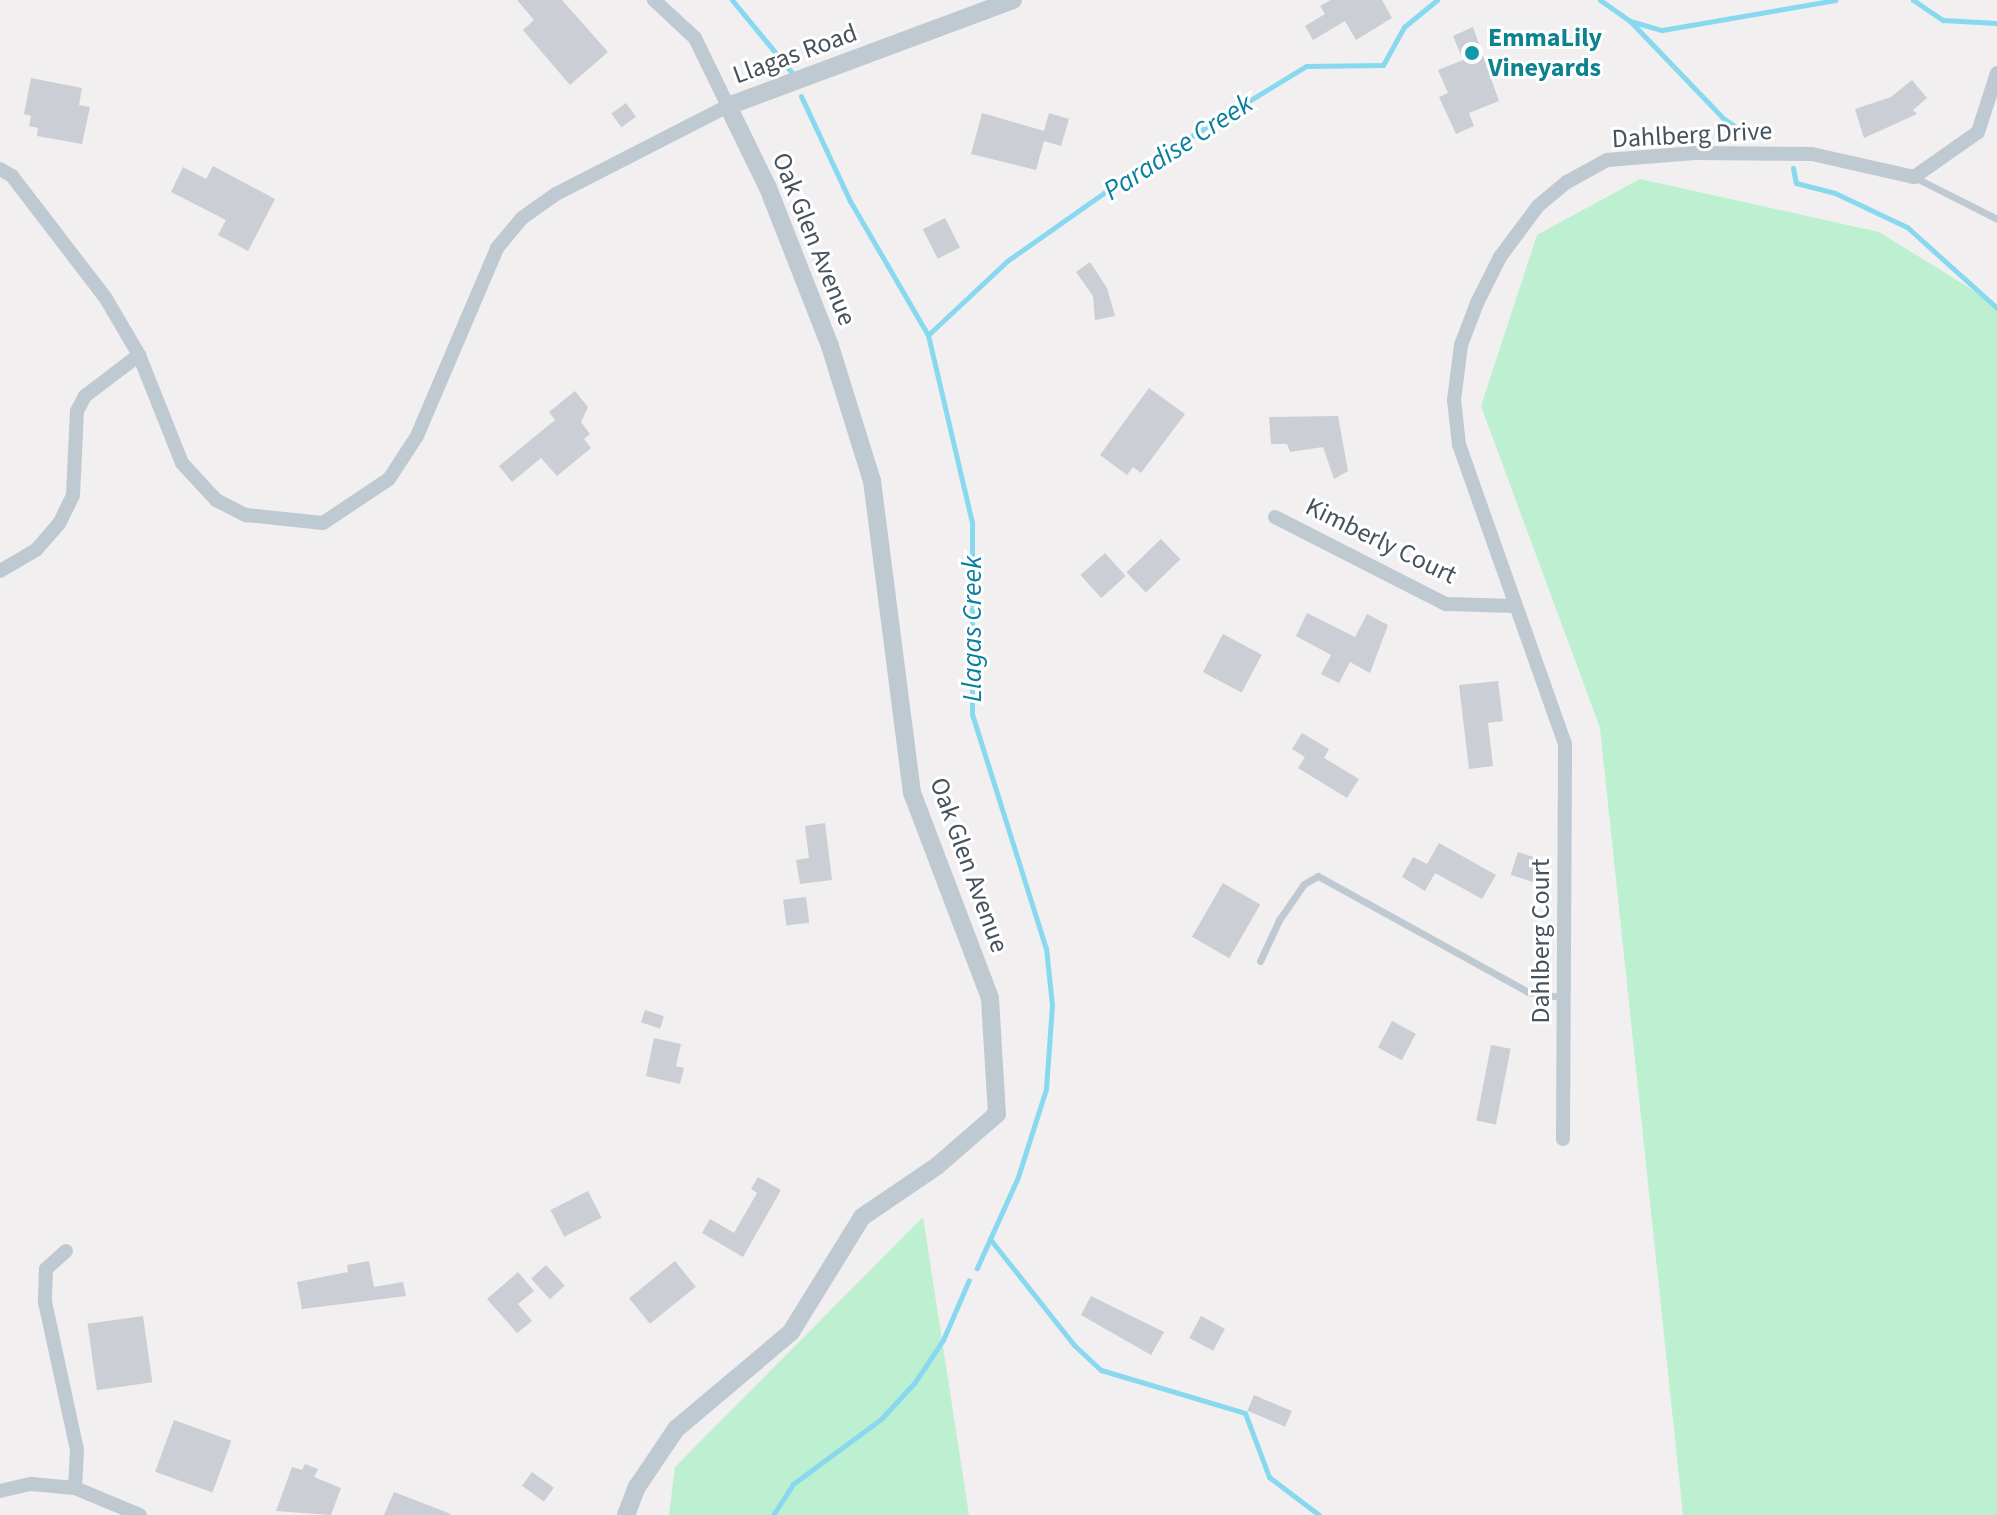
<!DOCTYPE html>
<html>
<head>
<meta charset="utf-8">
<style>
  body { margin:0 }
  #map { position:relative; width:1997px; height:1515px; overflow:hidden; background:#f1efef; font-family:"Source Sans 3",sans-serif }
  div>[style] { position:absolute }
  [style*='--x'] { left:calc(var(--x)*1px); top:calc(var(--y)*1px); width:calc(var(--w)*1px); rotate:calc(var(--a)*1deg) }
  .green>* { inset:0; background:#bcf0d0 }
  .stream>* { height:5px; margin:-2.5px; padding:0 2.5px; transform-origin:2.5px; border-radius:2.5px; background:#88d9ef }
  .building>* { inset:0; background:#cbced4; transform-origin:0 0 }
  .service>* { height:7px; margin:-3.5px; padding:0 3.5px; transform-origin:3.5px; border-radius:3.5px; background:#bfc9d1 }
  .minor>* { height:14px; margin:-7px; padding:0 7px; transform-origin:7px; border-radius:7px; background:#bfc9d1 }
  .tertiary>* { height:18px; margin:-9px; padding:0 9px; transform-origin:9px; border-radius:9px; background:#bfc9d1 }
  .dots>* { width:22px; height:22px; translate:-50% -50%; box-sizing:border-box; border:4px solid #fff; border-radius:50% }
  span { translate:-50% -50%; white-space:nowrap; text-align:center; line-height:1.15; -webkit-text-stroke:6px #fff; paint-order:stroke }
  .culture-label { font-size:26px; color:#0d838f; font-weight:700 }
  .left { translate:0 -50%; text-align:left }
  .street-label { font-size:26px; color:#46525d }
  .water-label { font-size:28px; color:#097f9e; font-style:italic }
</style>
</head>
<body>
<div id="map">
  <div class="green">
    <i style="clip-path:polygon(1640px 179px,1879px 232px,1997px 305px,1997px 1515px,1683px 1515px,1600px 728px,1481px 406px,1537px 235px)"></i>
    <i style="clip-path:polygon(923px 1217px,969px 1515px,669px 1515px,675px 1467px)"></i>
  </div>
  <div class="stream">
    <i style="--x:732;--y:0;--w:96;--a:50.5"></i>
    <i style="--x:1600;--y:0;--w:37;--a:35"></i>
    <i style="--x:1630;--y:21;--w:33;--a:16"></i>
    <i style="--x:1662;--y:30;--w:176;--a:-9.8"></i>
    <i style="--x:1913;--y:0;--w:36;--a:34"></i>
    <i style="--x:1943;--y:20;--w:54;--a:3.2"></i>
    <i style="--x:1630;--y:21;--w:134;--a:46.2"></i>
    <i style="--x:1723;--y:118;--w:21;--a:35"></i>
    <i style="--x:1740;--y:130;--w:19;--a:6"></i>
    <i style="--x:801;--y:96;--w:116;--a:65"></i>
    <i style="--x:850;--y:201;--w:155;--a:59.8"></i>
    <i style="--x:928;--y:335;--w:192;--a:76.8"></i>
    <i style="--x:972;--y:522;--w:192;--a:90"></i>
    <i style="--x:972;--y:714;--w:245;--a:72.5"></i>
    <i style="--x:1046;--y:948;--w:57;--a:84"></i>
    <i style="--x:1052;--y:1005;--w:84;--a:94.1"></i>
    <i style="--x:1046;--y:1089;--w:92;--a:107.7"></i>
    <i style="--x:1018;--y:1177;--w:100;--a:114.3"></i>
    <i style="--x:1793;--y:168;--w:15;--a:79"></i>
    <i style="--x:1796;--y:183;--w:40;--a:14.4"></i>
    <i style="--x:1835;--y:193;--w:80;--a:25.3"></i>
    <i style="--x:1907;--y:227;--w:121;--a:42"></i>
    <i style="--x:928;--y:335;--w:108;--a:-43.1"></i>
    <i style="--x:1007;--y:261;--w:160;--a:-35.1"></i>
    <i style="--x:1138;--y:169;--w:197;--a:-31.5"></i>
    <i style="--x:1306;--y:66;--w:77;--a:-0.7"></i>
    <i style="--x:1383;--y:65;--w:43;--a:-61.1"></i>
    <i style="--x:1404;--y:27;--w:43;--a:-39.3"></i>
    <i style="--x:990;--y:1239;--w:135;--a:51.6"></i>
    <i style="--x:1074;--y:1345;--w:37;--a:43"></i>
    <i style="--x:1101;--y:1370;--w:150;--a:16.6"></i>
    <i style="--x:1245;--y:1413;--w:68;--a:69.4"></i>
    <i style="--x:1269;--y:1477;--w:63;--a:37.2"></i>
    <i style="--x:773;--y:1515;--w:37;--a:-57"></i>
    <i style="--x:793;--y:1484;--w:109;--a:-36.5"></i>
    <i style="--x:881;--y:1419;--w:50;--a:-47.4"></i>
    <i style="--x:915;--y:1382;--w:50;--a:-56.3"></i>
    <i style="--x:943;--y:1340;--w:65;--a:-66.6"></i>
  </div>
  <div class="building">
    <i style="clip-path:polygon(517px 0,562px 0,608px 52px,570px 85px,523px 30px,534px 20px)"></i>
    <i style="clip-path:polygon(1331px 0,1382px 0,1392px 18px,1356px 40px,1345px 21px,1313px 40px,1305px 26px,1325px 14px,1320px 6px)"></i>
    <i style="clip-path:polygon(1473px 27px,1499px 101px,1469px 113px,1474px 126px,1456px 134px,1439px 97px,1448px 93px,1438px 70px,1463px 60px,1453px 36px)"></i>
    <i style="clip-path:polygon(31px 78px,82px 88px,79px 105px,90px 107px,82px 144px,37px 136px,38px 128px,29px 126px,31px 116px,24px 114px)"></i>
    <i style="clip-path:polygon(1912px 80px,1927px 98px,1913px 110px,1917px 114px,1864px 138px,1855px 109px,1891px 97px)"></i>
    <i style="left:626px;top:103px;width:17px;height:18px;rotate:54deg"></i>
    <i style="clip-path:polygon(982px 113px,1044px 131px,1049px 113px,1069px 119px,1061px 146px,1044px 141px,1036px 170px,971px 154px)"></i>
    <i style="clip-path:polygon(213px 166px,275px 199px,248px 251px,218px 235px,226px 220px,171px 192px,183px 167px,206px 179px)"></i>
    <i style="left:945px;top:218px;width:33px;height:25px;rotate:63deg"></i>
    <i style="clip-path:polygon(1090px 262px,1107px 288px,1115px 316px,1095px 320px,1093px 296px,1076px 272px)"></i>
    <i style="clip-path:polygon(1149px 388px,1185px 414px,1141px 473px,1133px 467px,1127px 475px,1100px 455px)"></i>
    <i style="clip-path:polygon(575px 391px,588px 407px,581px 422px,590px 434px,584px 439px,591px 448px,557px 476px,541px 458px,512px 482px,499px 466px,555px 420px,549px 412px)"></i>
    <i style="clip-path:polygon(1338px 416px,1348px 471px,1334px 479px,1323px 447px,1290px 452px,1287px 444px,1271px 444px,1269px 417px)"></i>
    <i style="left:1161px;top:539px;width:28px;height:48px;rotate:46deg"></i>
    <i style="left:1105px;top:553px;width:31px;height:33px;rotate:48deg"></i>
    <i style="clip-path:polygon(1307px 613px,1355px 637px,1367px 614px,1388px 625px,1370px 673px,1350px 662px,1339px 683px,1321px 674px,1331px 655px,1296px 636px)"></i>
    <i style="left:1223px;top:634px;width:44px;height:43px;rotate:28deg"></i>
    <i style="clip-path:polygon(1498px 681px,1503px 721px,1488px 723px,1493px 766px,1469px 769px,1459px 685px)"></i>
    <i style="clip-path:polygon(1302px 733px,1329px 749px,1324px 758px,1359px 779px,1347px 798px,1298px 768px,1305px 757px,1292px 749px)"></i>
    <i style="clip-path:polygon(825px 823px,832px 880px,800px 884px,796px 860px,809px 858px,805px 826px)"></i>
    <i style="clip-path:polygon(1439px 843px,1496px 875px,1482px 899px,1435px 873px,1425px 891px,1402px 877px,1413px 857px,1427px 864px)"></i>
    <i style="left:1518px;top:852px;width:26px;height:24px;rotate:18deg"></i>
    <i style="left:1223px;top:883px;width:43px;height:62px;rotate:30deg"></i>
    <i style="left:806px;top:897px;width:26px;height:23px;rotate:83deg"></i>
    <i style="left:645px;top:1010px;width:20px;height:13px;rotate:18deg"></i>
    <i style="left:1392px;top:1021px;width:27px;height:30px;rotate:28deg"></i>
    <i style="clip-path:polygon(654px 1038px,681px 1044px,676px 1066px,684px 1068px,680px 1084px,646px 1076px)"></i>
    <i style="left:1491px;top:1045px;width:20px;height:77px;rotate:11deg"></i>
    <i style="clip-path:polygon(758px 1177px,781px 1190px,743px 1257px,702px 1233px,710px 1219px,734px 1233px,757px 1193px,751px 1189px)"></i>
    <i style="left:588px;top:1191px;width:30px;height:42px;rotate:63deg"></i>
    <i style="clip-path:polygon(369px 1261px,374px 1287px,403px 1282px,406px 1296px,302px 1309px,297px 1282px,348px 1272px,347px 1265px)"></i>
    <i style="left:675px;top:1261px;width:33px;height:59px;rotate:51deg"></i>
    <i style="left:546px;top:1265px;width:28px;height:20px;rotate:48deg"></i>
    <i style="clip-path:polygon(518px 1272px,534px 1291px,518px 1304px,532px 1321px,517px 1333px,487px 1299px)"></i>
    <i style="clip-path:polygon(1091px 1296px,1164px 1332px,1151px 1355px,1081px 1315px)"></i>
    <i style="left:143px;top:1316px;width:67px;height:56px;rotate:82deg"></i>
    <i style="left:1201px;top:1316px;width:27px;height:25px;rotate:28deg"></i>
    <i style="left:1254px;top:1395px;width:41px;height:17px;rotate:23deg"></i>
    <i style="left:174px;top:1420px;width:61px;height:55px;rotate:20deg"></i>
    <i style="clip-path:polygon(305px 1464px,318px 1469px,314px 1477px,341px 1488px,331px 1515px,276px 1511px,292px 1467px,302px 1470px)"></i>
    <i style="left:532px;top:1472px;width:27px;height:17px;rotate:36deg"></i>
    <i style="clip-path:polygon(394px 1492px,451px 1514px,450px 1515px,384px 1515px)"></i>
  </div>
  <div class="service">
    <i style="--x:1914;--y:177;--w:93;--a:26.8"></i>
    <i style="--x:1260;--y:961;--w:45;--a:-65.1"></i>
    <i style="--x:1279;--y:920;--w:44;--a:-55.2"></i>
    <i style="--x:1304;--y:884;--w:16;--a:-30"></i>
    <i style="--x:1318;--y:876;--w:240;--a:28.9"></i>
    <i style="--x:1528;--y:992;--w:36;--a:9"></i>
  </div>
  <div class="minor">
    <i style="--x:0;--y:169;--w:14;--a:30"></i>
    <i style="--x:12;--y:176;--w:153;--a:52.5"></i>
    <i style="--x:105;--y:297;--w:67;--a:59.6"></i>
    <i style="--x:139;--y:355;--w:116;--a:68.3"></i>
    <i style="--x:182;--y:463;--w:50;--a:47.4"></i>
    <i style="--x:216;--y:500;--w:34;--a:27"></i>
    <i style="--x:246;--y:515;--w:77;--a:5.9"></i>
    <i style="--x:323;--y:523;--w:79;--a:-33.7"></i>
    <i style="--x:389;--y:479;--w:51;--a:-56.9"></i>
    <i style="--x:417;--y:436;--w:204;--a:-66.9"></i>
    <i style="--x:497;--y:248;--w:39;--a:-50"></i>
    <i style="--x:522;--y:218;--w:42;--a:-35.2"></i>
    <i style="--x:556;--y:194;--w:193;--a:-27.1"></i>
    <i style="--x:728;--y:106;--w:76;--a:-115.9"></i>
    <i style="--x:695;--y:38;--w:56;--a:-137.2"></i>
    <i style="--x:1275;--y:517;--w:192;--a:27"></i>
    <i style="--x:1446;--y:604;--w:69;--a:1.7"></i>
    <i style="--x:0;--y:571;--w:42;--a:-30.3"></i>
    <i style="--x:36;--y:550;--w:35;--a:-49"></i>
    <i style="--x:59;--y:524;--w:32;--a:-64"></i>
    <i style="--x:73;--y:495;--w:84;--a:-87.3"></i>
    <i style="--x:77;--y:411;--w:17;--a:-62"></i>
    <i style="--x:85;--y:396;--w:68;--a:-37.2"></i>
    <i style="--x:1563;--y:1139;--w:395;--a:-89.7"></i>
    <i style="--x:1565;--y:744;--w:317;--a:-109.5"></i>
    <i style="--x:1459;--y:445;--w:45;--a:-96.3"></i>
    <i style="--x:1454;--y:400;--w:55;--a:-82.7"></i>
    <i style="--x:1461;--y:345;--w:45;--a:-69.1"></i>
    <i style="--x:1477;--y:303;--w:51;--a:-63.4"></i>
    <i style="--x:1500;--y:257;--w:64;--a:-53.3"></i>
    <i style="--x:1538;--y:206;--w:38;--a:-40"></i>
    <i style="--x:1567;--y:182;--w:46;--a:-28.8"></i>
    <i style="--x:1607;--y:160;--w:88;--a:-4.5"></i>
    <i style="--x:1695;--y:153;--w:117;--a:0.5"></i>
    <i style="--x:1812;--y:154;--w:105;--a:12.7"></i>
    <i style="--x:1914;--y:177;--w:78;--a:-35.1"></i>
    <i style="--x:1978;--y:132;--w:62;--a:-72.1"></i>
    <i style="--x:66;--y:1251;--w:27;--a:138"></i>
    <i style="--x:46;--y:1269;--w:33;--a:92"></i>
    <i style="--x:45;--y:1302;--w:151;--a:77.8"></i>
    <i style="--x:77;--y:1450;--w:38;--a:93"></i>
    <i style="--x:0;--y:1491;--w:32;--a:-13"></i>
    <i style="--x:31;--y:1484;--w:44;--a:5.2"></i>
    <i style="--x:75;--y:1488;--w:70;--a:22.6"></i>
  </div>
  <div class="tertiary">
    <i style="--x:626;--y:1515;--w:30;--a:-69"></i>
    <i style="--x:637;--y:1487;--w:70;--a:-56.1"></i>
    <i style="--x:676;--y:1429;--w:150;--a:-40.1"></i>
    <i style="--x:791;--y:1332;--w:135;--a:-58.3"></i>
    <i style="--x:862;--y:1217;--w:91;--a:-34.2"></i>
    <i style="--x:937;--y:1166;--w:79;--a:-40.9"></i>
    <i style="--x:997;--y:1114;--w:116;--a:-93.5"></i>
    <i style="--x:990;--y:998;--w:219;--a:-110.8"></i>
    <i style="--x:912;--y:793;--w:315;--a:-97.3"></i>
    <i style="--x:872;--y:481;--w:141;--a:-107.3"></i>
    <i style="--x:830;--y:346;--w:170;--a:-111.4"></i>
    <i style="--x:768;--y:188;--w:91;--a:-116"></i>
    <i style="--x:728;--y:106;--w:304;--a:-20.4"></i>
  </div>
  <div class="dots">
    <i style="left:1472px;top:53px;background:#0f9aa8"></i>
  </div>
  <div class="culture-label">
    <span class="left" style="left:1488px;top:53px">EmmaLily<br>Vineyards</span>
  </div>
  <div class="street-label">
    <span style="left:795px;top:54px;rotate:-20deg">Llagas Road</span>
    <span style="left:1692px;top:135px;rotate:-3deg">Dahlberg Drive</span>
    <span style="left:814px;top:239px;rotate:68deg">Oak Glen Avenue</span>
    <span style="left:1381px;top:541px;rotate:26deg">Kimberly Court</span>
    <span style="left:969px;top:865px;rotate:70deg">Oak Glen Avenue</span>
    <span style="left:1541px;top:941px;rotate:-90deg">Dahlberg Court</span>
  </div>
  <div class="water-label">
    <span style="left:1178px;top:147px;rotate:-33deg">Paradise Creek</span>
    <span style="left:972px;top:629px;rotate:-90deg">Llagas Creek</span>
  </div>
</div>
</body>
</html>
